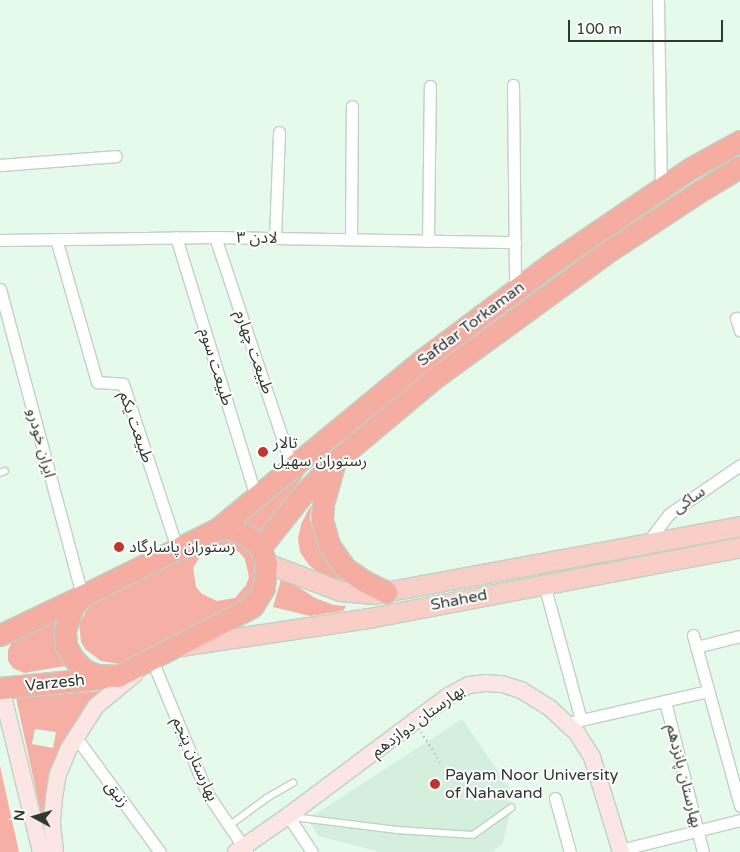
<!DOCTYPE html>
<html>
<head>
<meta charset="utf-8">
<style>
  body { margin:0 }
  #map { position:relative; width:740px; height:852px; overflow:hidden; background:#e6faec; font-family:"Varela Round","Noto Sans Arabic",sans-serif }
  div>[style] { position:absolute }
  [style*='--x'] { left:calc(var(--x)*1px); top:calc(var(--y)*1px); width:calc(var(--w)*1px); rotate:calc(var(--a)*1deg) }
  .built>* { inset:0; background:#d4efdc }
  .green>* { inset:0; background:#f6afa4 }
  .path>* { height:2px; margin-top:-1px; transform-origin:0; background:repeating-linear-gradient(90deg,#a6b6ab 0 1px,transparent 0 5px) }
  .roads { filter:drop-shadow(1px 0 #bed2c4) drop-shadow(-1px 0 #bed2c4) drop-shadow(0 1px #bed2c4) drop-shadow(0 -1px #bed2c4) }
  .lane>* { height:5.5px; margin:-2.75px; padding:0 2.75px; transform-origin:2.75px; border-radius:2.75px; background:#fff }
  .street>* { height:11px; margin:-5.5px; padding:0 5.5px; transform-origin:5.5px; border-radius:5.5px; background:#fff }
  .secondary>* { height:16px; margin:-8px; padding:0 8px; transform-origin:8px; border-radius:8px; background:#fce6e3 }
  .primary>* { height:19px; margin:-9.5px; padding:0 9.5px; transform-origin:9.5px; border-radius:9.5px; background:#f9cec7 }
  .highway>* { height:21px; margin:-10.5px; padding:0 10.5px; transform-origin:10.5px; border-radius:10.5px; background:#f5ada2 }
  .dots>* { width:14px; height:14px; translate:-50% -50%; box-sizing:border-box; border:2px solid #fff; border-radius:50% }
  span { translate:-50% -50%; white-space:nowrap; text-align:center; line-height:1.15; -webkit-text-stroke:4px #fff; paint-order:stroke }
  .street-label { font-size:16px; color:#303833 }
  .poi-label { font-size:16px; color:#303833 }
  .left { translate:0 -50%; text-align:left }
  .north { position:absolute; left:10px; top:792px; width:50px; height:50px; -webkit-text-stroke:4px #fff; paint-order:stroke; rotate:276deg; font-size:14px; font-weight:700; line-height:20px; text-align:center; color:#303833 }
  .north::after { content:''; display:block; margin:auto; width:18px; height:22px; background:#303833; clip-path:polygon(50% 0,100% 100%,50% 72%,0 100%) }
  .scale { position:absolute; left:568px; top:20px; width:155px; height:22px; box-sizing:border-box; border:2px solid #303833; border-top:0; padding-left:6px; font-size:15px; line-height:18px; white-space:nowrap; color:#303833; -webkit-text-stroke:4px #fff; paint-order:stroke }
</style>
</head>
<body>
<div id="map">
  <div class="built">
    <i style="clip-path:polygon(462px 719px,511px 790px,511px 808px,503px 843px,492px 852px,380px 852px,318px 836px,308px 819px)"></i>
  </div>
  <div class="green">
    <i style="clip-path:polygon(312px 463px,263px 534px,238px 521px)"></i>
    <i style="clip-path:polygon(311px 505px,310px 520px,319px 547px,350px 581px,331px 578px,319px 573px,309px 565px,300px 552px,298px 539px,301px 524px)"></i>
    <i style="clip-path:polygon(evenodd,227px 536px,244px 544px,257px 562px,258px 582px,245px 600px,119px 664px,101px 661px,85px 649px,81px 642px,79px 623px,90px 605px,207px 540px,227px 536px,221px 545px,239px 552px,245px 559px,249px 577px,246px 585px,235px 598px,217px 601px,202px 594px,196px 587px,193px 568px,203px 551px,221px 545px)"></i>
    <i style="clip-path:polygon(282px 576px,315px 598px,334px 605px,346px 606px,343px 611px,310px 616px,273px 607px)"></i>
    <i style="clip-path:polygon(55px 620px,57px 652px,65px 666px,24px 673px,13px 668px,8px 661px,8px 650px,15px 636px)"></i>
    <i style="clip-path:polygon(evenodd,100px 691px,69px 736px,48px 846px,16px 698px,100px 691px,35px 729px,56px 732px,53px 748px,32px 744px,35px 729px)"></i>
    <i style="clip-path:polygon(0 766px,19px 852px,0 852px)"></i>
  </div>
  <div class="path">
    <i style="--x:421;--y:732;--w:40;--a:58"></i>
  </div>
  <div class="roads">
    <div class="lane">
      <i style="--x:0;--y:473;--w:5;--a:-22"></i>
      <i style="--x:293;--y:817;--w:105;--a:7.1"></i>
      <i style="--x:397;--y:830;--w:76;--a:3.8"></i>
      <i style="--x:473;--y:835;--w:47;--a:-35.4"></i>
      <i style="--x:229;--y:826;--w:47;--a:-36.4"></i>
      <i style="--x:267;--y:798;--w:30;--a:-30"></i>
    </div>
    <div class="street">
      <i style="--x:658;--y:0;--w:188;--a:89.1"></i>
      <i style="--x:513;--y:85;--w:205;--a:89.4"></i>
      <i style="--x:0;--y:165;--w:116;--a:-4.4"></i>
      <i style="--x:176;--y:237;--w:272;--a:72.9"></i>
      <i style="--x:215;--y:237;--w:243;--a:71.5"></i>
      <i style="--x:275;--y:238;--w:106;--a:-87.8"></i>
      <i style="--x:56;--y:239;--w:149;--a:74"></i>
      <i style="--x:97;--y:382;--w:26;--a:4"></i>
      <i style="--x:123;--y:384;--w:173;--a:71.8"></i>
      <i style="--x:351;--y:239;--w:133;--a:-89.6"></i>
      <i style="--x:0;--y:240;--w:215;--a:-0.8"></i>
      <i style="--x:215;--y:237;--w:300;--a:1"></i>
      <i style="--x:428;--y:241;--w:155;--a:-89.3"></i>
      <i style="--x:0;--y:289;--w:318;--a:75"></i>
      <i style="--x:736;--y:318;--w:13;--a:72"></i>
      <i style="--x:647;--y:543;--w:36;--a:-53"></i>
      <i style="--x:669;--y:514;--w:86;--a:-34.6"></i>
      <i style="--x:544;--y:584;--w:141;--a:74.8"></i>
      <i style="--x:693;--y:635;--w:177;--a:74.6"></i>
      <i style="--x:696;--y:647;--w:45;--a:-14"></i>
      <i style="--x:152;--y:660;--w:144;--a:67.5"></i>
      <i style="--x:207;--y:793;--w:71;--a:55.9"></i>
      <i style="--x:665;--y:701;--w:156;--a:75.9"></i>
      <i style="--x:568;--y:723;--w:144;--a:-12.9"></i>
      <i style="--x:75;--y:736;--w:144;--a:53.8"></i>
      <i style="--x:555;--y:798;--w:56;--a:74.5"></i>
      <i style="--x:288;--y:816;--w:43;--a:56.3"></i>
      <i style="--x:620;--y:850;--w:124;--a:-14"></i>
    </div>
    <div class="secondary">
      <i style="--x:1;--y:688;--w:169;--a:76.3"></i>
      <i style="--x:55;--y:852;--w:31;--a:-96"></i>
      <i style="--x:52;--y:821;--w:23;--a:-85"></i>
      <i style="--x:54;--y:798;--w:24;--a:-81"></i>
      <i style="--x:58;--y:774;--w:26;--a:-67"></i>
      <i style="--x:68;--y:750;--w:52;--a:-57.5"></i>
      <i style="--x:96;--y:706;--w:50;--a:-39.4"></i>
      <i style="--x:236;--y:852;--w:63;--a:-34.7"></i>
      <i style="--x:288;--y:816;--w:202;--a:-36.8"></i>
      <i style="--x:450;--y:695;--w:21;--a:-28"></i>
      <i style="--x:469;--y:685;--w:17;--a:-7"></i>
      <i style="--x:486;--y:683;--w:16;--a:4"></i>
      <i style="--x:502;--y:684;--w:20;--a:18"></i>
      <i style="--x:521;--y:690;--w:36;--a:32"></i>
      <i style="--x:551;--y:709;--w:35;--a:43"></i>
      <i style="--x:577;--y:733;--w:28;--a:58"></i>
      <i style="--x:592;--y:757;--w:99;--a:73"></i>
    </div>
    <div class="primary">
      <i style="--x:266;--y:563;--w:79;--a:20.7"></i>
      <i style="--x:340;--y:591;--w:34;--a:5"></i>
      <i style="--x:374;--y:594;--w:372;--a:-10.5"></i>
      <i style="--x:181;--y:646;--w:195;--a:-8.5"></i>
      <i style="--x:374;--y:617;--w:373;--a:-10.8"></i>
    </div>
    <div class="highway">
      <i style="--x:334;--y:465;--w:41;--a:105.8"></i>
      <i style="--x:323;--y:504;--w:16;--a:94"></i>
      <i style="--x:322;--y:520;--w:26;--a:74"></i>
      <i style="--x:329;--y:545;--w:28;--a:55"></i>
      <i style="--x:345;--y:568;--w:23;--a:34"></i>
      <i style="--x:364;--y:581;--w:25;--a:26"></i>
      <i style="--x:230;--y:528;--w:25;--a:26"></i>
      <i style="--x:253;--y:539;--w:11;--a:52"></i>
      <i style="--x:260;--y:548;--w:16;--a:68"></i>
      <i style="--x:266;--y:563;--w:25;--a:95"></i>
      <i style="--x:264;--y:588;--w:22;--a:122"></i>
      <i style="--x:252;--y:607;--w:151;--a:152.8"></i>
      <i style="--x:118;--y:676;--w:22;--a:-177"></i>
      <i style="--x:96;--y:675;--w:14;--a:-155"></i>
      <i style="--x:83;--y:669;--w:15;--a:-132"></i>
      <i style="--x:73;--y:658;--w:14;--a:-120"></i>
      <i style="--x:66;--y:646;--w:16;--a:-94"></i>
      <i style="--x:65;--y:630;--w:23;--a:-72"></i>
      <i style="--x:72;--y:608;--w:16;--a:-50"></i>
      <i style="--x:82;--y:596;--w:151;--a:-26.4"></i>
      <i style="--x:217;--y:529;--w:13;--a:-4"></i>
      <i style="--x:217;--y:529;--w:266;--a:-39.5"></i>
      <i style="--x:422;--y:360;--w:164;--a:-36.8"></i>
      <i style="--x:553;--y:262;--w:167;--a:-34.3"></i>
      <i style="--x:691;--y:168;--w:56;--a:-28.9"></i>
      <i style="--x:260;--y:548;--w:68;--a:-51.6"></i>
      <i style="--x:302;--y:495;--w:46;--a:-45.9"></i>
      <i style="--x:334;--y:462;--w:134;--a:-39.9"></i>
      <i style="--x:437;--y:376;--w:216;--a:-36"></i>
      <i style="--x:612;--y:249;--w:105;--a:-33.4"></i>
      <i style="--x:700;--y:191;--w:47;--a:-31"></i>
      <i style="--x:0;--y:635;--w:89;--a:-25.4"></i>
      <i style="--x:0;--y:688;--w:102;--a:-5.6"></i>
    </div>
  </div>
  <div class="dots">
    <i style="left:263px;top:452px;background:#c2352b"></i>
    <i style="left:119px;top:547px;background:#c2352b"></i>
    <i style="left:435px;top:784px;background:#c2352b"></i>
  </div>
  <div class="street-label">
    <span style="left:257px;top:238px;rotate:1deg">لادن ۳</span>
    <span style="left:471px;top:324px;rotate:-37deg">Safdar Torkaman</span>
    <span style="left:254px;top:352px;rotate:71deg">طبیعت چهارم</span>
    <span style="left:216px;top:367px;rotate:73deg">طبیعت سوم</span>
    <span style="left:136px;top:427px;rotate:71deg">طبیعت یکم</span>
    <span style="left:41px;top:443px;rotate:75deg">ایران خودرو</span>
    <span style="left:689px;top:500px;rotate:-35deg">ساکی</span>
    <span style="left:459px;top:600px;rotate:-11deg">Shahed</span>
    <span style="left:55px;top:683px;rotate:-6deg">Varzesh</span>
    <span style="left:418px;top:721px;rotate:-36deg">بهارستان دوازدهم</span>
    <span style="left:195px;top:759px;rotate:66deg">بهارستان پنجم</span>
    <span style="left:684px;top:776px;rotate:76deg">بهارستان پانزدهم</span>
    <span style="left:117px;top:794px;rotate:54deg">زنبق</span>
  </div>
  <div class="poi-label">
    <span class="left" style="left:273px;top:452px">تالار<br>رستوران سهیل</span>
    <span class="left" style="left:129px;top:547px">رستوران پاسارگاد</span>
    <span class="left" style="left:445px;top:784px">Payam Noor University<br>of Nahavand</span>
  </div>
  <div class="north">N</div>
  <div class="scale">100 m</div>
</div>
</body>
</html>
